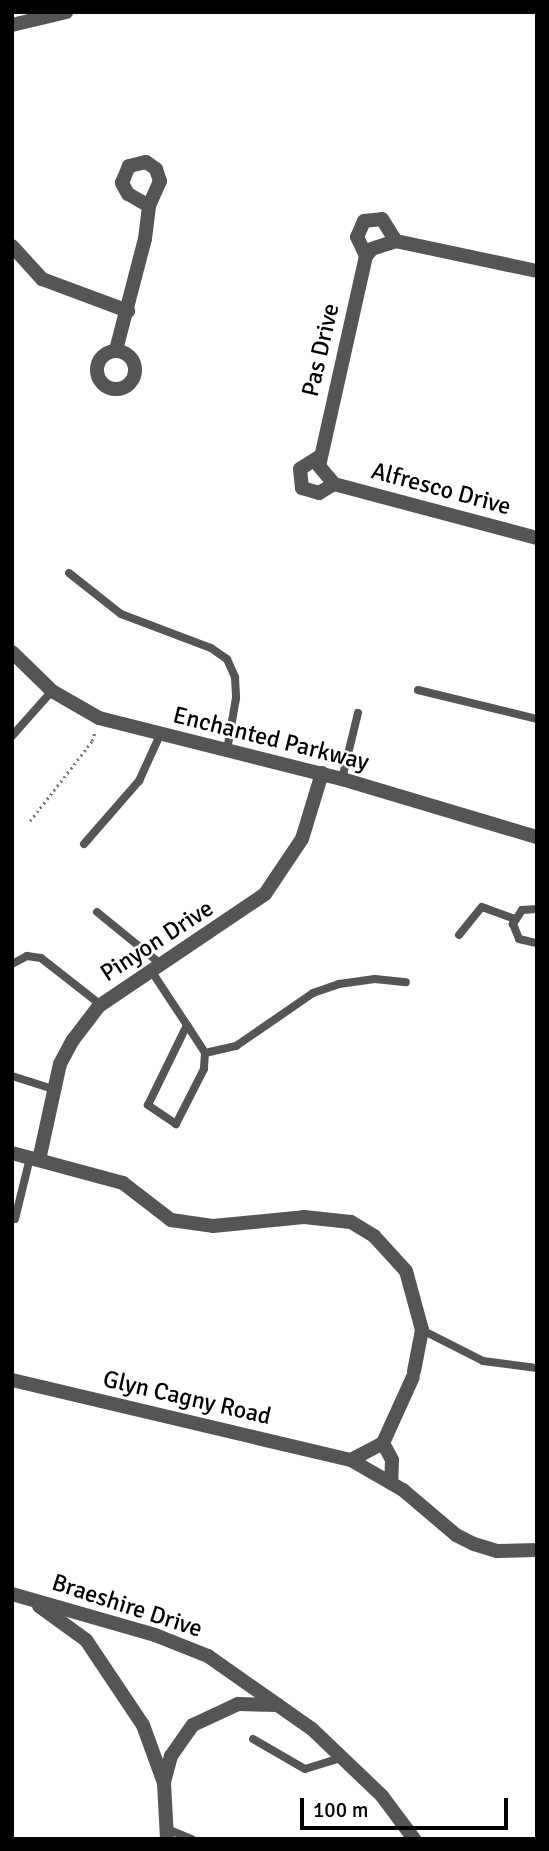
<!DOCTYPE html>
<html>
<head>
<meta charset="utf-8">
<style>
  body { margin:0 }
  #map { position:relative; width:549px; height:1851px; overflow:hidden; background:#fff; font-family:Signika,sans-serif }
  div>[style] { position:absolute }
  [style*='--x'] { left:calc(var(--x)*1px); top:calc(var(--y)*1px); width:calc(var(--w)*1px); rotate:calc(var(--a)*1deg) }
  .path>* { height:2.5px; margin-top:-1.25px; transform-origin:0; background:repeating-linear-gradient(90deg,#777 0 2px,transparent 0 5.5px) }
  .lane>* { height:8px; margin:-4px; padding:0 4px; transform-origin:4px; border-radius:4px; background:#555 }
  .street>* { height:14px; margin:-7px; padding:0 7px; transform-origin:7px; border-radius:7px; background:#555 }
  .street>.ring { margin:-7px; padding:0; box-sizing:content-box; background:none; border:14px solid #555; border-radius:50% }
  span { translate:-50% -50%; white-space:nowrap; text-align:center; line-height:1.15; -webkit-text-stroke:5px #fff; paint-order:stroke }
  .street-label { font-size:24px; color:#000 }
  .frame { position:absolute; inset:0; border:14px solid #000; pointer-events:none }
  .scale { position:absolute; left:300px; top:1798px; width:208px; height:32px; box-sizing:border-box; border:4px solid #000; border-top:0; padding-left:9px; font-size:21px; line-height:24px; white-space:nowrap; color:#000; -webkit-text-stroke:5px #fff; paint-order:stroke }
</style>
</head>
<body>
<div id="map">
  <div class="path">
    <i style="--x:30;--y:821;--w:101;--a:-52.2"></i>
    <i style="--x:92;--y:741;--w:10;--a:-73"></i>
  </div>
  <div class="lane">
    <i style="--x:69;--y:573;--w:66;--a:38.3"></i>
    <i style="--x:121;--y:614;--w:96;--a:20.7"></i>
    <i style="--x:211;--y:648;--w:19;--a:35"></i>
    <i style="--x:227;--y:659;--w:20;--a:66"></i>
    <i style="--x:235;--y:677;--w:21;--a:87"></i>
    <i style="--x:236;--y:698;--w:53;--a:99.8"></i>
    <i style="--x:418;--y:690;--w:122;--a:13.7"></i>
    <i style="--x:12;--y:736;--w:60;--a:-48.4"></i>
    <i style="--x:342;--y:779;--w:68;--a:-76.4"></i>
    <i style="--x:84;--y:844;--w:84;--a:-48.9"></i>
    <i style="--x:139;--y:781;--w:51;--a:-65.5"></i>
    <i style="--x:537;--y:909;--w:15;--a:176"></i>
    <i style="--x:522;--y:910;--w:17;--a:123"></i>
    <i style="--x:513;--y:924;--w:16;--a:68"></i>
    <i style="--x:519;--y:939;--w:18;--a:13"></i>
    <i style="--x:97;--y:912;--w:84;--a:39.2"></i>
    <i style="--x:459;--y:935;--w:36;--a:-51"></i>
    <i style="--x:482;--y:907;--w:35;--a:20"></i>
    <i style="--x:12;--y:964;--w:17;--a:-28"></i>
    <i style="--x:27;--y:956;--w:14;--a:8"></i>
    <i style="--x:41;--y:958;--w:76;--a:38.1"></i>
    <i style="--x:152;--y:972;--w:64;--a:56.6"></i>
    <i style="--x:187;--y:1025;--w:33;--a:57"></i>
    <i style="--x:205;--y:1053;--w:16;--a:94"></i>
    <i style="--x:204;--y:1069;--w:62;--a:117"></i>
    <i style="--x:176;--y:1124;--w:34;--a:-146"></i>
    <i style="--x:148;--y:1105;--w:89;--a:-64"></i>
    <i style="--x:205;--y:1053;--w:32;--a:-13"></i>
    <i style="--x:236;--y:1046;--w:93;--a:-34.5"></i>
    <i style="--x:313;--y:993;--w:28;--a:-19"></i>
    <i style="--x:339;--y:984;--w:36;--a:-8"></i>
    <i style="--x:375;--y:979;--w:31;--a:6"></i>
    <i style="--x:12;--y:1076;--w:43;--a:17.6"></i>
    <i style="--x:15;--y:1219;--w:63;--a:-76.2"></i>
    <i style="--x:422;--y:1330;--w:68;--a:26.9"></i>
    <i style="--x:483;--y:1361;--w:54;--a:7.4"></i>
    <i style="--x:253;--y:1739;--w:60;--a:30"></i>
    <i style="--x:305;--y:1769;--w:41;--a:-17.1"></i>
    <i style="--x:167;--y:1829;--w:27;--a:22"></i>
  </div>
  <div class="street">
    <i style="--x:12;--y:25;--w:56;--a:-13.5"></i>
    <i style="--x:146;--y:162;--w:12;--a:35"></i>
    <i style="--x:156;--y:169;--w:13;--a:72"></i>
    <i style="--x:160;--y:181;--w:27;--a:114"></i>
    <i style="--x:149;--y:206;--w:24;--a:-150"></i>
    <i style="--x:128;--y:194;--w:13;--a:-119"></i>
    <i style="--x:122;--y:183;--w:18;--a:-68"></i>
    <i style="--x:129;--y:166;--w:17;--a:-13"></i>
    <i style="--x:12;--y:246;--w:45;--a:47.7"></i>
    <i style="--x:42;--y:279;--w:92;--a:20.4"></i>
    <i style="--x:366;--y:256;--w:21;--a:-115"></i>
    <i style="--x:357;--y:237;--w:17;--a:-66"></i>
    <i style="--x:364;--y:221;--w:18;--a:-6"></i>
    <i style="--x:382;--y:219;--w:26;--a:58"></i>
    <i style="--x:537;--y:271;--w:144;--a:-168"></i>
    <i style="--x:396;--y:241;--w:25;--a:162"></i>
    <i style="--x:372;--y:249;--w:9;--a:131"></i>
    <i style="--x:366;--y:256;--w:215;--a:102.6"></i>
    <i style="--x:319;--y:466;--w:23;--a:50"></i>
    <i style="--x:334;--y:484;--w:210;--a:14.9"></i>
    <i style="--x:116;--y:350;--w:115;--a:-75.4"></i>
    <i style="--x:145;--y:239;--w:33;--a:-83"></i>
    <i class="ring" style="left:97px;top:351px;width:24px;height:24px"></i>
    <i style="--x:319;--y:457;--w:22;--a:148"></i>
    <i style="--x:300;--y:469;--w:19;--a:84"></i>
    <i style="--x:302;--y:488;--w:18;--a:16"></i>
    <i style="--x:319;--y:493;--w:17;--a:-31"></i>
    <i style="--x:12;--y:652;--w:56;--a:44.3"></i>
    <i style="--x:52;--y:691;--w:54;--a:29.9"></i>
    <i style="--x:99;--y:718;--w:251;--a:14.1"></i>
    <i style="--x:342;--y:779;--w:203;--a:16.6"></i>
    <i style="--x:12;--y:1153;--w:115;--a:15.1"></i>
    <i style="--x:123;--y:1183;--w:61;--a:37.6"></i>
    <i style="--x:171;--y:1220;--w:42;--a:8.1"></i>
    <i style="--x:213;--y:1226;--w:91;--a:-5.6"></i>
    <i style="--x:304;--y:1217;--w:47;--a:6.1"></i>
    <i style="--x:351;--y:1222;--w:27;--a:31"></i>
    <i style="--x:374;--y:1236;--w:47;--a:47.6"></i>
    <i style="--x:406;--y:1271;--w:61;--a:74.8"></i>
    <i style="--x:422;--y:1330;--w:42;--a:101"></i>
    <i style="--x:39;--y:1160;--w:98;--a:-77.7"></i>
    <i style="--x:60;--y:1064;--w:27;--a:-62"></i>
    <i style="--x:73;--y:1040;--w:43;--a:-52.6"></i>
    <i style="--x:99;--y:1006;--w:200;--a:-34"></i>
    <i style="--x:265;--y:894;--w:66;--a:-56.1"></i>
    <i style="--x:302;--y:839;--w:69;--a:-73.1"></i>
    <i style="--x:12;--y:1380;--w:348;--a:13.3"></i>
    <i style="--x:351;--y:1460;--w:60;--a:30"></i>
    <i style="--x:403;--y:1490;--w:70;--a:40.3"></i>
    <i style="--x:456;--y:1535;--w:20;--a:27"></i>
    <i style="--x:474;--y:1544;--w:24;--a:17"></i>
    <i style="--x:497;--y:1551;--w:40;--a:-1.4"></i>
    <i style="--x:383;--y:1443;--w:19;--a:62"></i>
    <i style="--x:392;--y:1460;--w:23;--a:92"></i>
    <i style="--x:351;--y:1460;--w:36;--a:-28"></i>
    <i style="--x:383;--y:1443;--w:72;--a:-65.6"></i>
    <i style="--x:12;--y:1594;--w:149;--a:16"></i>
    <i style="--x:155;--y:1635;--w:57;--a:21.6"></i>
    <i style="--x:208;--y:1656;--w:127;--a:35.1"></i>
    <i style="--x:312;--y:1729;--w:97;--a:43.7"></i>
    <i style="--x:382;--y:1796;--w:54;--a:53.3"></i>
    <i style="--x:39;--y:1606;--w:58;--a:35.9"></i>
    <i style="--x:86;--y:1640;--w:102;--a:56.2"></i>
    <i style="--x:143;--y:1725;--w:62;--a:70.1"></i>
    <i style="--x:164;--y:1783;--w:56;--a:86.9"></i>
    <i style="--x:164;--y:1782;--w:27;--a:-75"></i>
    <i style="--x:171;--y:1756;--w:38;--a:-55"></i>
    <i style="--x:193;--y:1725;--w:50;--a:-25"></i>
    <i style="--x:238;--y:1704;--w:40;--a:1.4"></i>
  </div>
  <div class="street-label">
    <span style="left:321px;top:350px;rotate:-77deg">Pas Drive</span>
    <span style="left:441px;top:489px;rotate:15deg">Alfresco Drive</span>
    <span style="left:271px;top:739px;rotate:14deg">Enchanted Parkway</span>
    <span style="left:157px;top:941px;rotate:-33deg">Pinyon Drive</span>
    <span style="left:187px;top:1398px;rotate:13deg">Glyn Cagny Road</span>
    <span style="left:127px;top:1606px;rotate:18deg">Braeshire Drive</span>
  </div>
  <div class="frame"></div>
  <div class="scale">100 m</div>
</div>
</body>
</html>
